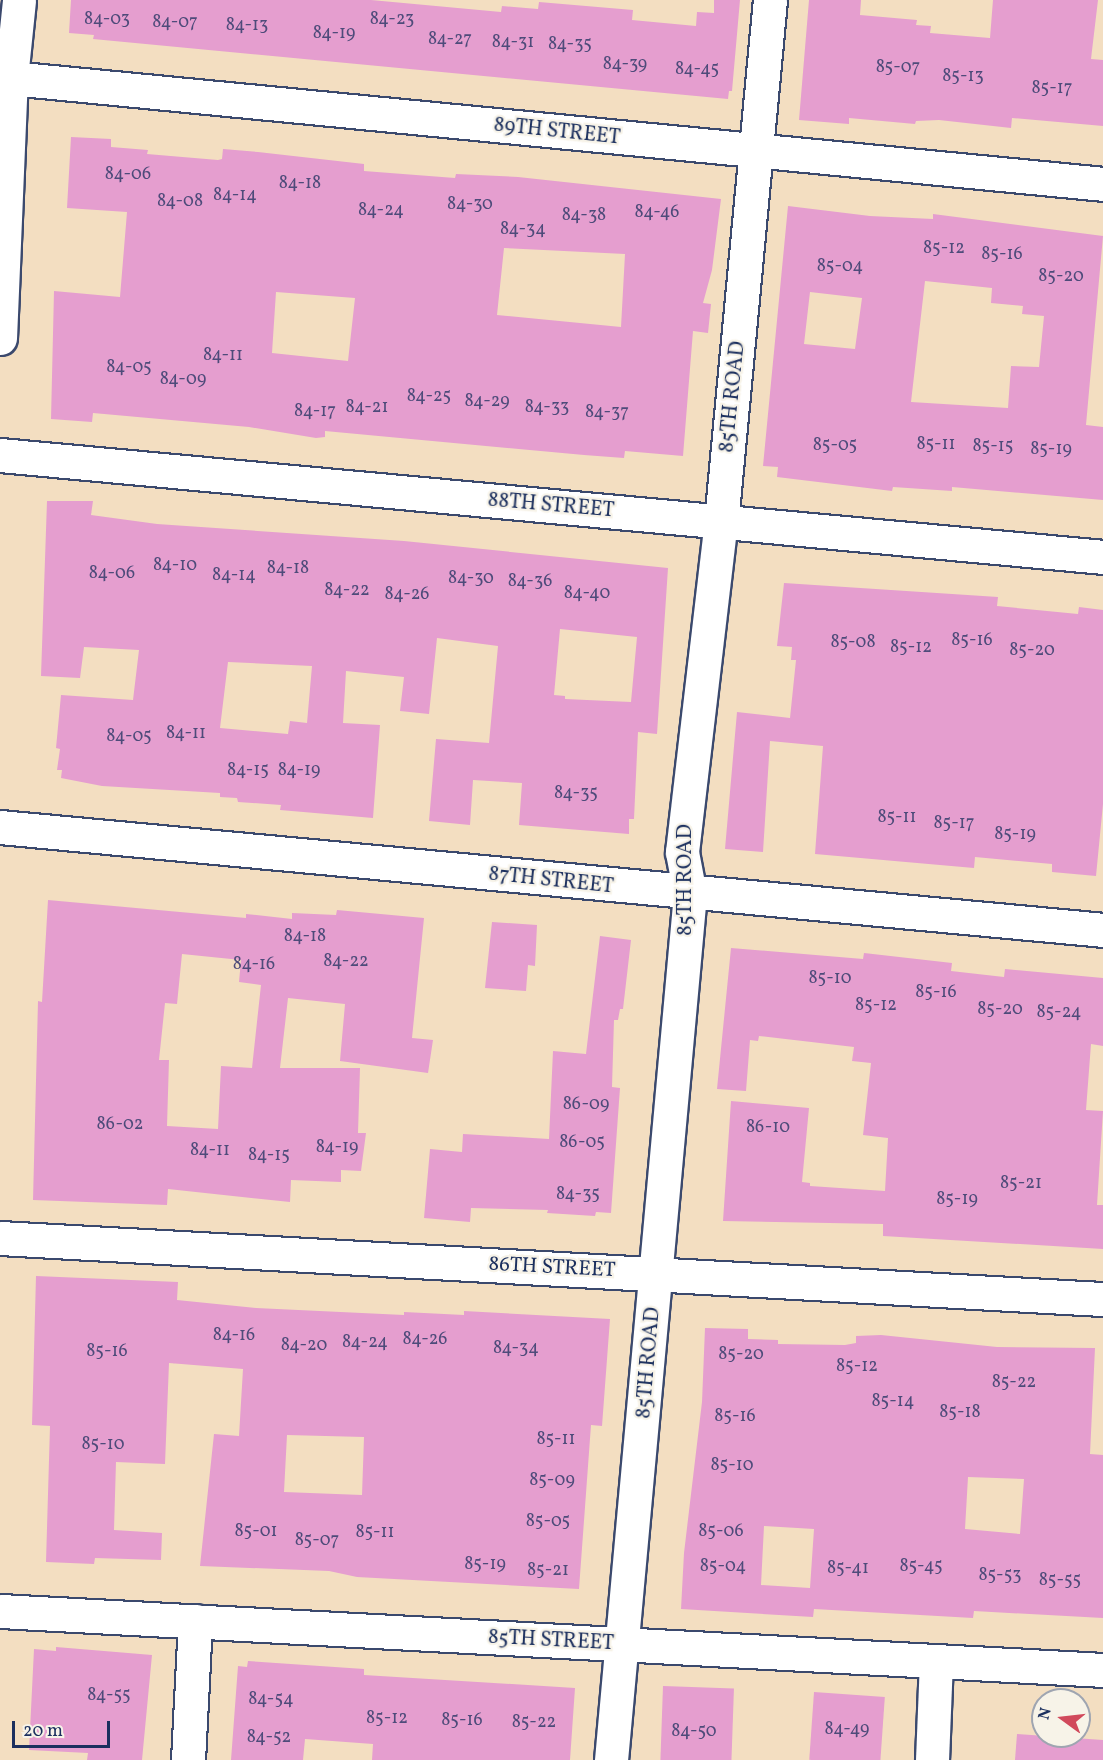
<!DOCTYPE html>
<html>
<head>
<meta charset="utf-8">
<style>
  body { margin:0 }
  #map { position:relative; width:1103px; height:1760px; overflow:hidden; background:#f3dec1; font-family:Vollkorn,serif }
  div>[style] { position:absolute }
  [style*='--x'] { left:calc(var(--x)*1px); top:calc(var(--y)*1px); width:calc(var(--w)*1px); rotate:calc(var(--a)*1deg) }
  .building>* { inset:0; background:#e59ecf; transform-origin:0 0 }
  .roads { filter:drop-shadow(2px 0 #3b496d) drop-shadow(-2px 0 #3b496d) drop-shadow(0 2px #3b496d) drop-shadow(0 -2px #3b496d) }
  .minor>* { height:33px; margin:-16.5px; padding:0 16.5px; transform-origin:16.5px; border-radius:16.5px; background:#fff }
  span { translate:-50% -50%; white-space:nowrap; text-align:center; line-height:1.15; -webkit-text-stroke:4.5px #f7f3e8; paint-order:stroke }
  .number-label { font-size:18px; color:#4e4b7a }
  .number-label span { -webkit-text-stroke-width:0 }
  .street-label { font-size:21px; color:#1b2f5e }
  .north { position:absolute; left:1031px; top:1688px; width:60px; height:60px; box-sizing:border-box; background:#f7f3e8; border:2px solid #9fa5b1; border-radius:50%; rotate:285deg; font-size:16px; font-weight:700; line-height:24px; text-align:center; color:#1b2f5e }
  .north::after { content:''; display:block; margin:auto; width:21px; height:27px; background:#d1495b; clip-path:polygon(50% 0,100% 100%,50% 72%,0 100%) }
  .scale { position:absolute; left:12px; top:1721px; width:98px; height:27px; box-sizing:border-box; border:3px solid #1b2f5e; border-top:0; padding-left:8px; font-size:18px; line-height:21px; white-space:nowrap; color:#1b2f5e; -webkit-text-stroke:4px #f7f3e8; paint-order:stroke }
</style>
</head>
<body>
<div id="map">
  <div class="building">
    <i style="clip-path:polygon(71px 0,371px 0,501px 12px,502px 6px,538px 9px,539px 2px,633px 10px,632px 20px,696px 26px,697px 12px,714px 13px,714px 0,740px 0,732px 91px,729px 91px,728px 99px,93px 39px,94px 35px,69px 33px)"></i>
    <i style="clip-path:polygon(809px 0,861px 0,860px 15px,917px 20px,916px 25px,931px 26px,930px 33px,990px 38px,993px 0,1098px 0,1091px 59px,1103px 60px,1103px 126px,1012px 118px,1011px 128px,939px 120px,916px 121px,915px 124px,849px 118px,849px 124px,799px 120px)"></i>
    <i style="clip-path:polygon(evenodd,71px 137px,111px 139px,111px 147px,148px 150px,147px 154px,218px 160px,222px 159px,223px 149px,258px 152px,364px 164px,364px 171px,455px 178px,456px 174px,518px 177px,721px 199px,712px 270px,703px 303px,711px 304px,708px 333px,693px 331px,683px 456px,625px 451px,624px 458px,584px 455px,325px 431px,325px 437px,316px 438px,249px 427px,93px 413px,92px 422px,51px 419px,54px 291px,120px 297px,127px 212px,67px 208px,71px 137px,504px 248px,625px 254px,621px 327px,497px 315px,504px 248px,71px 137px,276px 292px,355px 298px,348px 361px,272px 353px,276px 292px)"></i>
    <i style="clip-path:polygon(evenodd,788px 206px,870px 216px,933px 219px,933px 214px,1103px 236px,1086px 425px,1103px 427px,1103px 500px,952px 487px,952px 491px,893px 487px,892px 491px,777px 477px,778px 467px,763px 466px,788px 206px,925px 281px,992px 288px,991px 303px,1023px 306px,1022px 314px,1044px 316px,1039px 367px,1011px 366px,1008px 408px,911px 402px,925px 281px,788px 206px,810px 292px,862px 298px,855px 349px,804px 344px,810px 292px)"></i>
    <i style="clip-path:polygon(evenodd,47px 501px,93px 501px,91px 515px,157px 524px,404px 541px,668px 568px,657px 734px,638px 732px,634px 819px,629px 819px,629px 834px,519px 825px,522px 783px,473px 780px,470px 825px,429px 821px,436px 739px,489px 743px,498px 646px,437px 638px,429px 714px,400px 711px,404px 677px,346px 671px,343px 723px,380px 725px,373px 818px,280px 810px,281px 805px,238px 802px,237px 798px,220px 797px,220px 793px,102px 786px,61px 778px,62px 770px,57px 770px,60px 749px,56px 748px,61px 695px,133px 700px,139px 650px,84px 647px,80px 678px,41px 676px,47px 501px,560px 629px,637px 637px,631px 702px,565px 699px,565px 696px,554px 695px,560px 629px,47px 501px,228px 662px,312px 666px,307px 723px,290px 721px,288px 734px,220px 728px,228px 662px)"></i>
    <i style="clip-path:polygon(784px 583px,998px 597px,997px 606px,1078px 614px,1079px 607px,1103px 610px,1103px 804px,1096px 876px,1052px 872px,1052px 864px,975px 857px,974px 868px,815px 854px,823px 746px,770px 741px,763px 852px,725px 849px,737px 712px,790px 718px,796px 660px,791px 660px,792px 647px,777px 646px)"></i>
    <i style="clip-path:polygon(evenodd,48px 900px,246px 918px,246px 914px,292px 919px,292px 913px,336px 915px,337px 910px,424px 918px,412px 1038px,433px 1040px,428px 1073px,340px 1061px,345px 1004px,288px 998px,280px 1068px,360px 1068px,358px 1133px,366px 1133px,361px 1171px,341px 1170px,341px 1182px,291px 1180px,290px 1202px,168px 1189px,167px 1205px,33px 1200px,38px 1001px,42px 1002px,48px 900px,182px 954px,241px 960px,239px 982px,261px 985px,252px 1068px,221px 1066px,218px 1129px,167px 1126px,169px 1060px,159px 1060px,165px 1003px,177px 1004px,182px 954px)"></i>
    <i style="clip-path:polygon(492px 922px,537px 925px,535px 966px,528px 965px,526px 991px,485px 988px)"></i>
    <i style="clip-path:polygon(600px 936px,631px 940px,623px 1009px,620px 1009px,618px 1020px,614px 1020px,612px 1087px,620px 1088px,611px 1213px,596px 1212px,595px 1216px,547px 1213px,548px 1210px,471px 1208px,470px 1222px,424px 1218px,430px 1149px,462px 1152px,463px 1134px,549px 1139px,553px 1051px,586px 1054px)"></i>
    <i style="clip-path:polygon(731px 948px,863px 959px,864px 953px,952px 963px,951px 971px,1004px 977px,1005px 969px,1103px 978px,1103px 1046px,1091px 1044px,1086px 1110px,1103px 1111px,1097px 1205px,1103px 1205px,1103px 1249px,883px 1236px,883px 1224px,723px 1221px,731px 1101px,809px 1108px,802px 1182px,810px 1183px,810px 1186px,885px 1191px,888px 1138px,863px 1135px,871px 1063px,852px 1061px,854px 1047px,759px 1036px,758px 1041px,750px 1040px,746px 1091px,717px 1089px)"></i>
    <i style="clip-path:polygon(evenodd,36px 1276px,178px 1282px,177px 1300px,256px 1308px,404px 1315px,404px 1312px,464px 1315px,464px 1311px,610px 1319px,602px 1426px,591px 1425px,579px 1589px,357px 1577px,329px 1571px,200px 1566px,214px 1434px,239px 1436px,243px 1369px,169px 1363px,165px 1464px,116px 1462px,114px 1530px,162px 1533px,161px 1560px,95px 1558px,94px 1564px,46px 1562px,50px 1426px,32px 1425px,36px 1276px,287px 1435px,364px 1437px,362px 1495px,284px 1492px,287px 1435px)"></i>
    <i style="clip-path:polygon(evenodd,705px 1328px,748px 1329px,748px 1339px,778px 1340px,778px 1344px,845px 1345px,856px 1343px,856px 1336px,881px 1335px,997px 1347px,1095px 1348px,1090px 1454px,1103px 1455px,1103px 1618px,974px 1611px,973px 1618px,814px 1609px,813px 1617px,681px 1609px,684px 1553px,702px 1402px,705px 1328px,968px 1477px,1024px 1479px,1020px 1534px,965px 1529px,968px 1477px,705px 1328px,764px 1526px,814px 1529px,810px 1588px,761px 1585px,764px 1526px)"></i>
    <i style="clip-path:polygon(56px 1647px,152px 1655px,142px 1760px,87px 1760px,88px 1753px,29px 1750px,34px 1649px,56px 1651px)"></i>
    <i style="clip-path:polygon(248px 1661px,364px 1669px,364px 1675px,575px 1688px,570px 1760px,372px 1760px,373px 1744px,305px 1739px,303px 1760px,231px 1760px,238px 1666px,247px 1667px)"></i>
    <i style="left:663px;top:1686px;width:71px;height:74px;rotate:2deg"></i>
    <i style="left:814px;top:1692px;width:71px;height:68px;rotate:4deg"></i>
    <i style="clip-path:polygon(1017px 1734px,1103px 1740px,1103px 1760px,1015px 1760px)"></i>
  </div>
  <div class="roads">
    <div class="minor">
      <i style="--x:11;--y:78;--w:1097;--a:5.54"></i>
      <i style="--x:0;--y:338;--w:260;--a:-87.6"></i>
      <i style="--x:11;--y:78;--w:78;--a:-84.1"></i>
      <i style="--x:0;--y:455;--w:1108;--a:5.28"></i>
      <i style="--x:0;--y:827;--w:1108;--a:5.33"></i>
      <i style="--x:0;--y:1238;--w:1105;--a:3.17"></i>
      <i style="--x:0;--y:1611;--w:1105;--a:3.06"></i>
      <i style="--x:188;--y:1760;--w:139;--a:-87.1"></i>
      <i style="--x:611;--y:1760;--w:870;--a:-84.79"></i>
      <i style="--x:690;--y:894;--w:43;--a:-100.8"></i>
      <i style="--x:682;--y:852;--w:332;--a:-83.3"></i>
      <i style="--x:721;--y:522;--w:524;--a:-84.64"></i>
      <i style="--x:932;--y:1760;--w:99;--a:-87.7"></i>
    </div>
  </div>
  <div class="number-label">
    <span style="left:107px;top:20px">84-03</span>
    <span style="left:392px;top:20px">84-23</span>
    <span style="left:175px;top:23px">84-07</span>
    <span style="left:247px;top:26px">84-13</span>
    <span style="left:334px;top:34px">84-19</span>
    <span style="left:450px;top:40px">84-27</span>
    <span style="left:513px;top:43px">84-31</span>
    <span style="left:570px;top:45px">84-35</span>
    <span style="left:625px;top:65px">84-39</span>
    <span style="left:898px;top:68px">85-07</span>
    <span style="left:697px;top:70px">84-45</span>
    <span style="left:963px;top:77px">85-13</span>
    <span style="left:1052px;top:89px">85-17</span>
    <span style="left:128px;top:175px">84-06</span>
    <span style="left:300px;top:184px">84-18</span>
    <span style="left:235px;top:196px">84-14</span>
    <span style="left:180px;top:202px">84-08</span>
    <span style="left:470px;top:205px">84-30</span>
    <span style="left:381px;top:211px">84-24</span>
    <span style="left:657px;top:213px">84-46</span>
    <span style="left:584px;top:216px">84-38</span>
    <span style="left:523px;top:230px">84-34</span>
    <span style="left:944px;top:249px">85-12</span>
    <span style="left:1002px;top:255px">85-16</span>
    <span style="left:840px;top:267px">85-04</span>
    <span style="left:1061px;top:277px">85-20</span>
    <span style="left:223px;top:356px">84-11</span>
    <span style="left:129px;top:368px">84-05</span>
    <span style="left:183px;top:380px">84-09</span>
    <span style="left:429px;top:397px">84-25</span>
    <span style="left:487px;top:402px">84-29</span>
    <span style="left:367px;top:408px">84-21</span>
    <span style="left:547px;top:408px">84-33</span>
    <span style="left:315px;top:412px">84-17</span>
    <span style="left:607px;top:413px">84-37</span>
    <span style="left:936px;top:445px">85-11</span>
    <span style="left:835px;top:446px">85-05</span>
    <span style="left:993px;top:447px">85-15</span>
    <span style="left:1051px;top:450px">85-19</span>
    <span style="left:175px;top:566px">84-10</span>
    <span style="left:288px;top:569px">84-18</span>
    <span style="left:112px;top:574px">84-06</span>
    <span style="left:234px;top:576px">84-14</span>
    <span style="left:471px;top:579px">84-30</span>
    <span style="left:530px;top:582px">84-36</span>
    <span style="left:347px;top:591px">84-22</span>
    <span style="left:587px;top:594px">84-40</span>
    <span style="left:407px;top:595px">84-26</span>
    <span style="left:972px;top:641px">85-16</span>
    <span style="left:853px;top:643px">85-08</span>
    <span style="left:911px;top:648px">85-12</span>
    <span style="left:1032px;top:651px">85-20</span>
    <span style="left:186px;top:734px">84-11</span>
    <span style="left:129px;top:737px">84-05</span>
    <span style="left:248px;top:771px">84-15</span>
    <span style="left:299px;top:771px">84-19</span>
    <span style="left:576px;top:794px">84-35</span>
    <span style="left:897px;top:818px">85-11</span>
    <span style="left:954px;top:824px">85-17</span>
    <span style="left:1015px;top:835px">85-19</span>
    <span style="left:305px;top:937px">84-18</span>
    <span style="left:346px;top:962px">84-22</span>
    <span style="left:254px;top:965px">84-16</span>
    <span style="left:830px;top:979px">85-10</span>
    <span style="left:936px;top:993px">85-16</span>
    <span style="left:876px;top:1006px">85-12</span>
    <span style="left:1000px;top:1010px">85-20</span>
    <span style="left:1059px;top:1013px">85-24</span>
    <span style="left:586px;top:1105px">86-09</span>
    <span style="left:120px;top:1125px">86-02</span>
    <span style="left:768px;top:1128px">86-10</span>
    <span style="left:582px;top:1143px">86-05</span>
    <span style="left:337px;top:1148px">84-19</span>
    <span style="left:210px;top:1151px">84-11</span>
    <span style="left:269px;top:1156px">84-15</span>
    <span style="left:1021px;top:1184px">85-21</span>
    <span style="left:578px;top:1195px">84-35</span>
    <span style="left:957px;top:1200px">85-19</span>
    <span style="left:234px;top:1336px">84-16</span>
    <span style="left:425px;top:1340px">84-26</span>
    <span style="left:365px;top:1343px">84-24</span>
    <span style="left:304px;top:1346px">84-20</span>
    <span style="left:516px;top:1349px">84-34</span>
    <span style="left:107px;top:1352px">85-16</span>
    <span style="left:741px;top:1355px">85-20</span>
    <span style="left:857px;top:1367px">85-12</span>
    <span style="left:1014px;top:1383px">85-22</span>
    <span style="left:893px;top:1402px">85-14</span>
    <span style="left:960px;top:1413px">85-18</span>
    <span style="left:735px;top:1417px">85-16</span>
    <span style="left:556px;top:1440px">85-11</span>
    <span style="left:103px;top:1445px">85-10</span>
    <span style="left:732px;top:1466px">85-10</span>
    <span style="left:552px;top:1481px">85-09</span>
    <span style="left:548px;top:1522px">85-05</span>
    <span style="left:256px;top:1532px">85-01</span>
    <span style="left:721px;top:1532px">85-06</span>
    <span style="left:375px;top:1533px">85-11</span>
    <span style="left:317px;top:1541px">85-07</span>
    <span style="left:485px;top:1565px">85-19</span>
    <span style="left:723px;top:1567px">85-04</span>
    <span style="left:921px;top:1567px">85-45</span>
    <span style="left:848px;top:1569px">85-41</span>
    <span style="left:548px;top:1571px">85-21</span>
    <span style="left:1000px;top:1576px">85-53</span>
    <span style="left:1060px;top:1581px">85-55</span>
    <span style="left:109px;top:1696px">84-55</span>
    <span style="left:271px;top:1700px">84-54</span>
    <span style="left:387px;top:1719px">85-12</span>
    <span style="left:462px;top:1721px">85-16</span>
    <span style="left:534px;top:1723px">85-22</span>
    <span style="left:847px;top:1730px">84-49</span>
    <span style="left:694px;top:1732px">84-50</span>
    <span style="left:269px;top:1738px">84-52</span>
  </div>
  <div class="street-label">
    <span style="left:557px;top:132px;rotate:6deg">89TH STREET</span>
    <span style="left:733px;top:397px;rotate:-84deg">85TH ROAD</span>
    <span style="left:551px;top:506px;rotate:5deg">88TH STREET</span>
    <span style="left:686px;top:880px;rotate:-90deg">85TH ROAD</span>
    <span style="left:551px;top:881px;rotate:6deg">87TH STREET</span>
    <span style="left:552px;top:1268px;rotate:3deg">86TH STREET</span>
    <span style="left:649px;top:1363px;rotate:-85deg">85TH ROAD</span>
    <span style="left:551px;top:1641px;rotate:3deg">85TH STREET</span>
  </div>
  <div class="north">N</div>
  <div class="scale">20 m</div>
</div>
</body>
</html>
